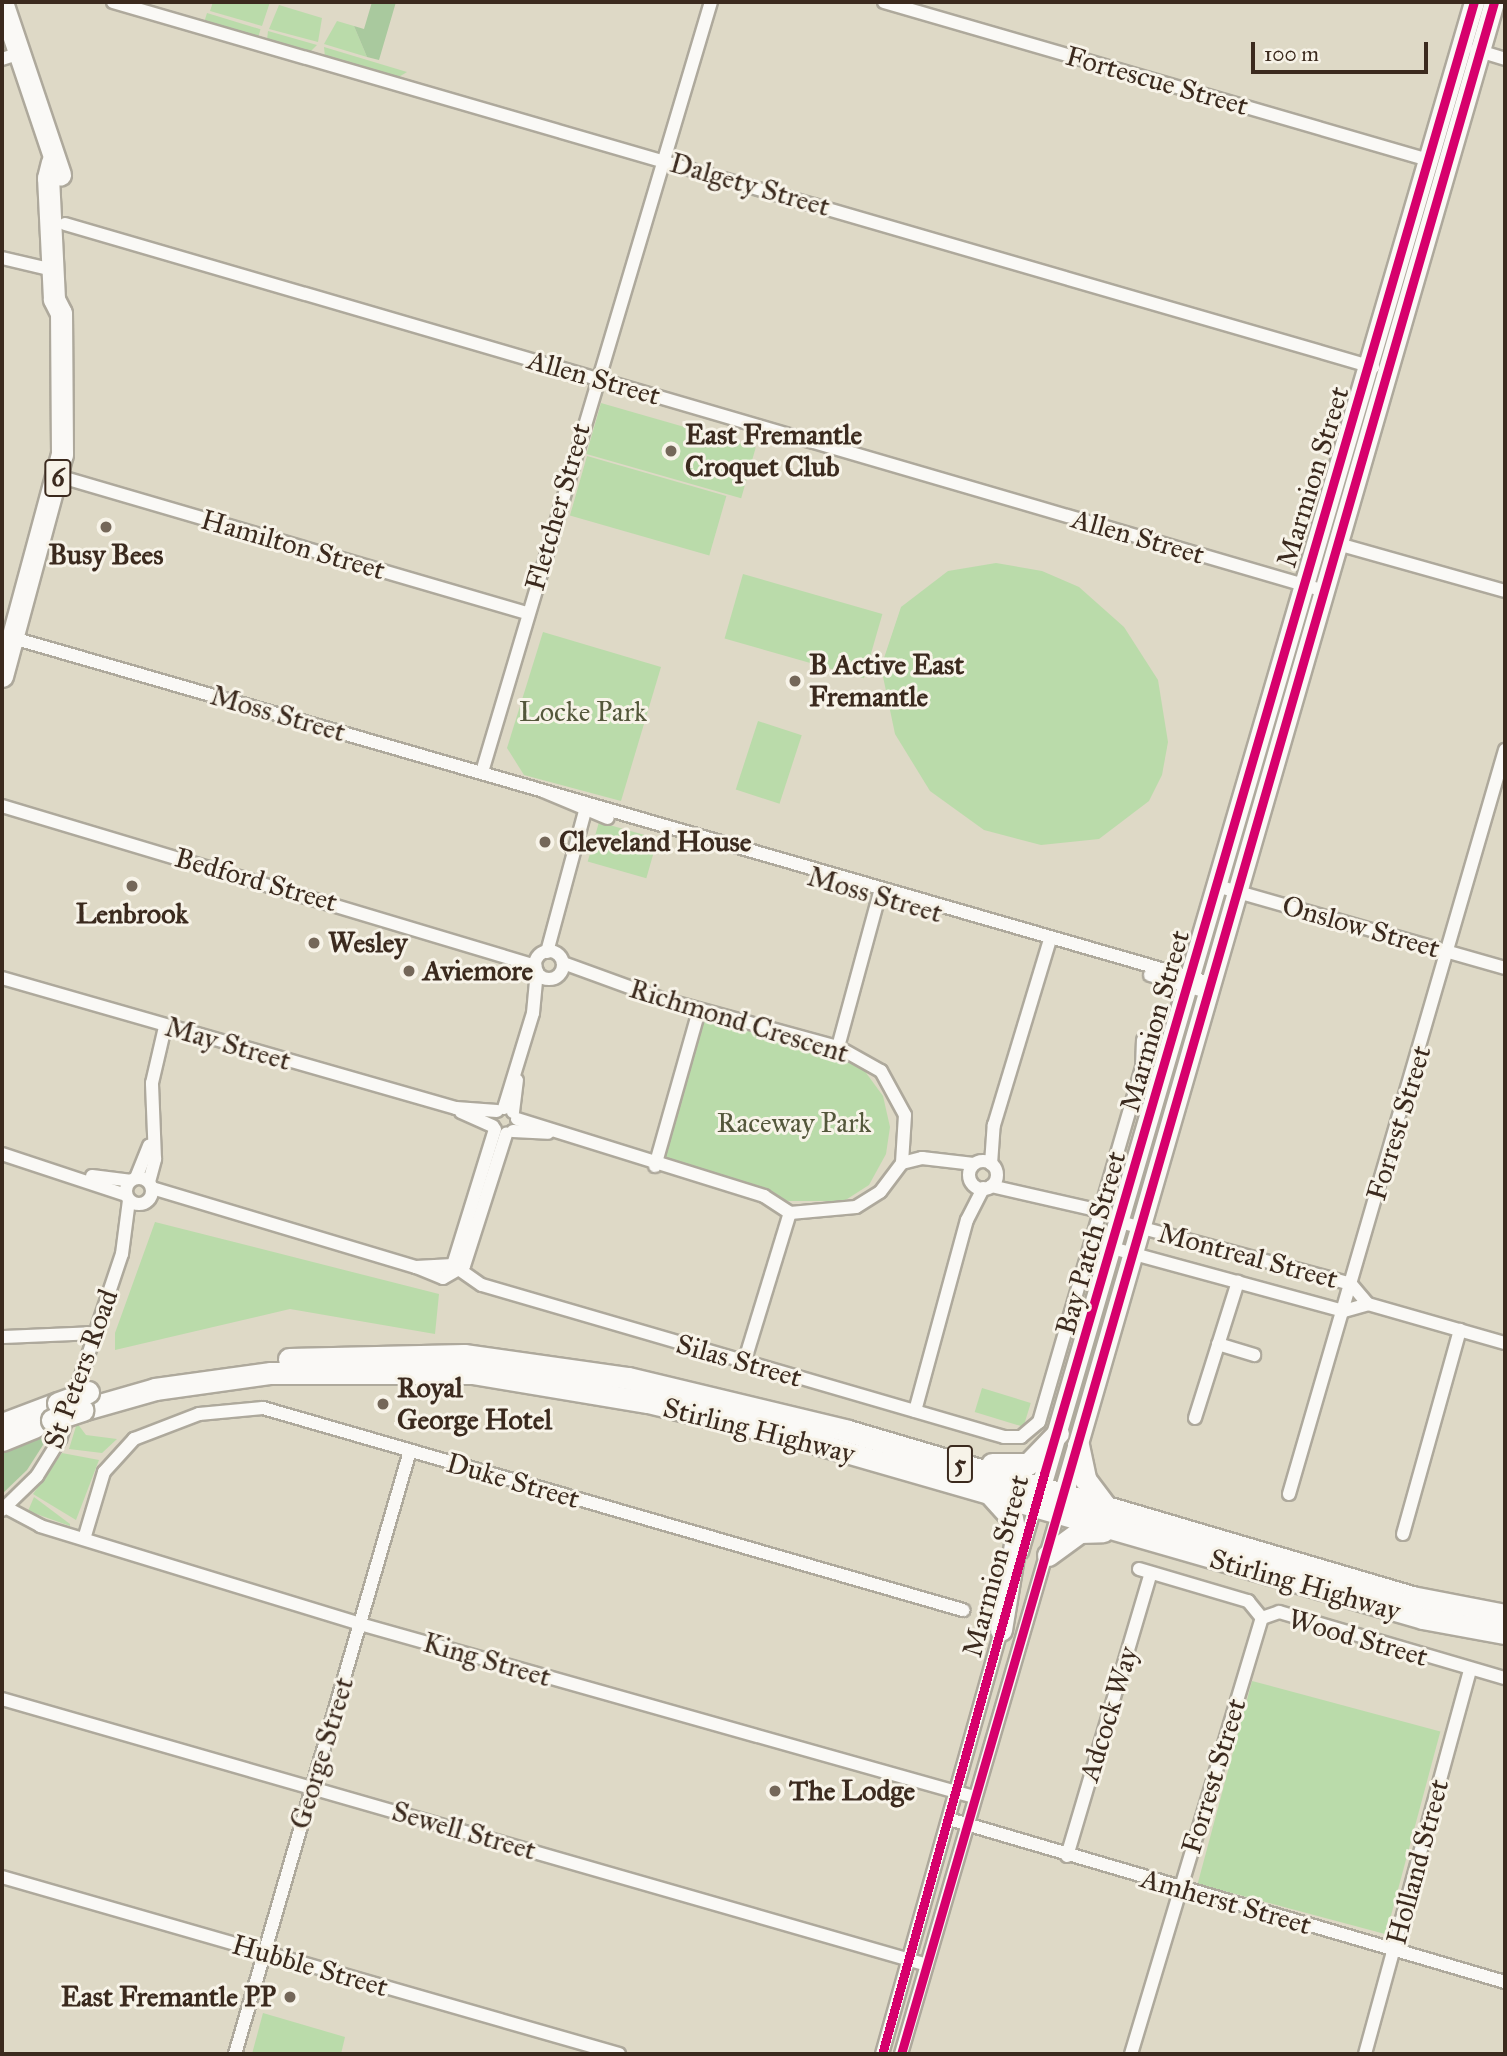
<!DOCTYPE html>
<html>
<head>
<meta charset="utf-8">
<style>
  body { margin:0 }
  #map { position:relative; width:1507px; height:2056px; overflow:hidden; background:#ded9c6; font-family:"IM FELL Great Primer",serif }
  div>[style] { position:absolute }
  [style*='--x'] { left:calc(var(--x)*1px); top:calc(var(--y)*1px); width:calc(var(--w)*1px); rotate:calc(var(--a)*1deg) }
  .green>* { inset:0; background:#badbaa; transform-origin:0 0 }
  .forest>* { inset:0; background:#a9c99e }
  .roads { filter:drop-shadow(2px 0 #aea99c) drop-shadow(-2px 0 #aea99c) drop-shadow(0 2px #aea99c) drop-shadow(0 -2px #aea99c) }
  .minor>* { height:12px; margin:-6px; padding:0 6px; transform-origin:6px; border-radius:6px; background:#faf9f6 }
  .minor>.ring { margin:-6px; padding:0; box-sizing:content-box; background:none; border:12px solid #faf9f6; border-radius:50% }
  .primary>* { height:19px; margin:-9.5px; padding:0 9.5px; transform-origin:9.5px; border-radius:9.5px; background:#faf9f6 }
  .trunk>* { height:21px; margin:-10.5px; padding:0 10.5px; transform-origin:10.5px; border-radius:10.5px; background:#faf9f6 }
  .bridges { filter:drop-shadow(2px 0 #aea99c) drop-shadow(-2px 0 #aea99c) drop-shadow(0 2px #aea99c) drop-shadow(0 -2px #aea99c) }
  .trunk-bridge>* { height:21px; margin:-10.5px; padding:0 10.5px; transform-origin:10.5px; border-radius:10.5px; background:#faf9f6 }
  .cycleway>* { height:9px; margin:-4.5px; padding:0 4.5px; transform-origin:4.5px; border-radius:4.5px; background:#d6006c }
  .dots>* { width:19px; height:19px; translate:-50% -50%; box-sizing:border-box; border:4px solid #f7f3e8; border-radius:50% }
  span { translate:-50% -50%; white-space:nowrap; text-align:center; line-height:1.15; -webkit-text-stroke:6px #f7f3e8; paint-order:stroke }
  .shield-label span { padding:2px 5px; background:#f7f3e8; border:2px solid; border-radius:5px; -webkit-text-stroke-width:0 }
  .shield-label { font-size:26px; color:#3b2a1e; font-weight:700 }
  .street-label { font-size:28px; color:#3b2a1e }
  .poi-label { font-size:28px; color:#3b2a1e; font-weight:700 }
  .left { translate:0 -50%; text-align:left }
  .right { translate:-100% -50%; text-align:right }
  .park-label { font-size:28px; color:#54573b }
  .frame { position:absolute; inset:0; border:4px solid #3b2a1e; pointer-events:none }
  .scale { position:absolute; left:1251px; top:42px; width:177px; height:32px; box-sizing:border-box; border:4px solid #3b2a1e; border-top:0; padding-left:9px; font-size:21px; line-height:24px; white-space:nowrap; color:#3b2a1e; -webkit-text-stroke:5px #f7f3e8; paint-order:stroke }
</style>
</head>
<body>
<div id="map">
  <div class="green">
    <i style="clip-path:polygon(213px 2px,270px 2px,262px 26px,210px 11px)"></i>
    <i style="clip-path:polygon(279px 5px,322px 18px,318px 42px,269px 29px)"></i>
    <i style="left:207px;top:13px;width:56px;height:9px;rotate:17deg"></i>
    <i style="clip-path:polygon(337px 21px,354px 26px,367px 57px,324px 44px)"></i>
    <i style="clip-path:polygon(268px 31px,317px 45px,310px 52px,267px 40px)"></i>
    <i style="clip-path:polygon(324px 47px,407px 72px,397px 78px,325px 57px)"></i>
    <i style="left:601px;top:403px;width:161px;height:53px;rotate:16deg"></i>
    <i style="left:587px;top:456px;width:145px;height:62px;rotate:16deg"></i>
    <i style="clip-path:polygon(996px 563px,1042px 571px,1079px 587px,1124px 627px,1158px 680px,1168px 742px,1162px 775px,1149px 801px,1099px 839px,1041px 845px,984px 830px,930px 791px,895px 734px,881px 667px,901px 607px,948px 571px)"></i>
    <i style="left:743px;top:574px;width:145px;height:67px;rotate:16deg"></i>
    <i style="clip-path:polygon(543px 632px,661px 667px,621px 801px,524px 775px,507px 748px)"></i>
    <i style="left:758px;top:721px;width:46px;height:72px;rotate:18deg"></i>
    <i style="left:599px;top:822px;width:61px;height:41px;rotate:16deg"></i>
    <i style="clip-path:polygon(704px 1019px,841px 1056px,864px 1070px,883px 1096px,890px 1127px,886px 1154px,869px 1185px,844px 1201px,788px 1201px,661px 1163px)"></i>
    <i style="clip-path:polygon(155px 1222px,439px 1294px,435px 1334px,290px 1309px,115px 1350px,115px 1333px)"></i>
    <i style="left:982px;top:1388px;width:51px;height:25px;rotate:17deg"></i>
    <i style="clip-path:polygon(77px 1423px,86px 1435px,117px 1439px,102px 1453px,69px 1449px)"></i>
    <i style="clip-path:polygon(62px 1453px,99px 1460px,76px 1520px,33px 1494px)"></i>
    <i style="clip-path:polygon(34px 1497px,70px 1524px,70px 1526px,28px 1511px)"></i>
    <i style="left:1252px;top:1681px;width:195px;height:210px;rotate:15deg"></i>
    <i style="clip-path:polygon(263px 2013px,345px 2037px,341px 2054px,252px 2054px)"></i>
  </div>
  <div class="forest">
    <i style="clip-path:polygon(372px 2px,396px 2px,379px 60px,367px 57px,354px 26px,364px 29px)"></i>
    <i style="clip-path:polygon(52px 1431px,27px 1470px,2px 1494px,2px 1449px)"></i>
  </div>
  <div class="roads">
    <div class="minor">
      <i style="--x:113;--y:2;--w:1312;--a:16.16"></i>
      <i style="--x:884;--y:2;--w:567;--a:16.17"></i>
      <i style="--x:1476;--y:50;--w:30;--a:17"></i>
      <i style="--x:2;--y:59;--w:19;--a:-18"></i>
      <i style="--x:65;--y:224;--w:1312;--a:16.24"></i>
      <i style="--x:2;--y:258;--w:52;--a:13.2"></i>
      <i style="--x:58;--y:476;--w:490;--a:16.3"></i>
      <i style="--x:1338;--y:544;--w:173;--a:15.7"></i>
      <i style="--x:13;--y:638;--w:1249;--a:16.08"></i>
      <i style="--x:482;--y:772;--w:803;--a:-73.44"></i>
      <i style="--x:543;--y:791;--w:70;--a:22.6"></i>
      <i style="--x:2;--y:806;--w:557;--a:16.68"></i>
      <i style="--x:1217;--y:886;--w:299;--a:15.9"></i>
      <i class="ring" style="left:535px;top:951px;width:16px;height:16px"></i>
      <i style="--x:547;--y:952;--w:153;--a:-74.9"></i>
      <i style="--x:563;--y:963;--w:105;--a:20"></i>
      <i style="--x:662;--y:999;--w:182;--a:15.3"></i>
      <i style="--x:838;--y:1047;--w:49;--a:29.2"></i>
      <i style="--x:881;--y:1071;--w:50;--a:61.4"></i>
      <i style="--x:905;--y:1115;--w:48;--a:93.6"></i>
      <i style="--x:902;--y:1163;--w:36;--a:127"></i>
      <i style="--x:880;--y:1192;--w:28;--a:148"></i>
      <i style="--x:856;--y:1207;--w:66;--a:174.8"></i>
      <i style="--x:1150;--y:975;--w:63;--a:16.7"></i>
      <i style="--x:2;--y:978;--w:472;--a:16"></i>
      <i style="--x:456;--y:1108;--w:41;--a:4.2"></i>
      <i style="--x:838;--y:1047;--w:164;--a:-74.8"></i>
      <i style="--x:504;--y:1108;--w:99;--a:-73"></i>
      <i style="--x:533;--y:1013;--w:42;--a:-84.6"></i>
      <i style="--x:461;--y:1112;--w:35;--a:24"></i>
      <i style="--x:513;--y:1112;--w:32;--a:-83"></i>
      <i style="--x:517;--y:1119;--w:259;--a:17.3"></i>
      <i style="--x:764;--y:1196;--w:31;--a:33"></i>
      <i style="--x:513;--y:1131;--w:35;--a:3"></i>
      <i style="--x:2;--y:1154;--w:131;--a:18.3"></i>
      <i class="ring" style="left:969px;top:1161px;width:16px;height:16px"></i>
      <i style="--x:902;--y:1163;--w:21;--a:-14"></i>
      <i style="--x:922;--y:1158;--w:52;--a:6.6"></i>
      <i style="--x:991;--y:1164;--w:39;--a:-86"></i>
      <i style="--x:994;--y:1125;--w:194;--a:-73.2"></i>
      <i style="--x:655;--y:1166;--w:162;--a:-74.2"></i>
      <i style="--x:92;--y:1176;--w:38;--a:7"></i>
      <i class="ring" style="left:126px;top:1178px;width:14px;height:14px"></i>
      <i style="--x:136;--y:1178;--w:35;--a:-68"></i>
      <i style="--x:149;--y:1182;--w:24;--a:-75"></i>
      <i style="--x:155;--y:1159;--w:76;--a:-92.3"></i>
      <i style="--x:152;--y:1083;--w:57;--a:-76.9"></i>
      <i style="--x:991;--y:1186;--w:113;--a:12.8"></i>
      <i style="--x:152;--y:1188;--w:276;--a:16.7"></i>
      <i style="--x:416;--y:1267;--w:37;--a:-3"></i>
      <i style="--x:1120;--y:1222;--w:239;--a:15"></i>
      <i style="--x:1351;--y:1284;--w:26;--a:50"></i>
      <i style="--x:1112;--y:1248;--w:240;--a:15.2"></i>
      <i style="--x:1344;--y:1311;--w:25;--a:-16"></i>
      <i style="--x:1368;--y:1304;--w:142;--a:15.9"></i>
      <i style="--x:453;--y:1265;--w:35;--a:35"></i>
      <i style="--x:482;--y:1285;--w:544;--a:16.23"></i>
      <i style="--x:1004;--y:1437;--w:17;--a:0"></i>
      <i style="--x:1021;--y:1437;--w:23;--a:-40"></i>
      <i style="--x:1039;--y:1422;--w:369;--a:-73.8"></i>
      <i style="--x:1142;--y:1068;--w:28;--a:-88"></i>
      <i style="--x:453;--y:1265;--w:142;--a:-72.8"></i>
      <i style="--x:416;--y:1267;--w:29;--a:22"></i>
      <i style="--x:443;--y:1278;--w:24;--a:-30"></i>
      <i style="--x:464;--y:1266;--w:139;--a:-72.3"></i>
      <i style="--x:2;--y:1337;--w:94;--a:-2.4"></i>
      <i style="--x:1218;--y:1344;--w:38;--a:17"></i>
      <i style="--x:744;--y:1363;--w:157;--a:-73"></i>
      <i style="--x:915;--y:1411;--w:198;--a:-74.8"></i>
      <i style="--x:967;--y:1220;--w:36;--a:-63"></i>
      <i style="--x:1195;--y:1418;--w:143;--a:-72.5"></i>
      <i style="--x:1289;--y:1494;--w:775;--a:-73.81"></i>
      <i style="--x:5;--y:1507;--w:40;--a:28"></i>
      <i style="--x:40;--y:1526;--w:335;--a:17"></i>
      <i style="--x:360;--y:1624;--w:638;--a:15.74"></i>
      <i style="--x:2;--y:1510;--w:49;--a:-44.2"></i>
      <i style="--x:37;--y:1476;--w:44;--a:-58.1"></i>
      <i style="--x:60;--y:1439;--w:195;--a:-71.5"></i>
      <i style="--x:122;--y:1254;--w:54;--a:-82.6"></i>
      <i style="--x:1403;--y:1534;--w:212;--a:-74.4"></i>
      <i style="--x:84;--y:1539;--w:70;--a:-73.4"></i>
      <i style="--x:104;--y:1472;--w:45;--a:-47.7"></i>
      <i style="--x:134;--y:1439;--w:70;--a:-21"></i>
      <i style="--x:199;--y:1414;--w:64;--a:-5.4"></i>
      <i style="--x:263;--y:1408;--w:729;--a:16.1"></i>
      <i style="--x:1022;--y:1552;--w:47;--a:-73.9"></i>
      <i style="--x:1139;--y:1569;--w:114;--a:16.4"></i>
      <i style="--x:1248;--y:1601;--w:22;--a:51"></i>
      <i style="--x:1262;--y:1618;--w:18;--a:-19"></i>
      <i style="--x:1279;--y:1612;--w:235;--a:16.3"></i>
      <i style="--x:2;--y:1699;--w:962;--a:16.04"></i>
      <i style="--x:949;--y:1819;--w:579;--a:16.34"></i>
      <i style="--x:1067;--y:1856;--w:295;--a:-73.5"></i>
      <i style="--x:2;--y:1877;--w:642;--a:16.01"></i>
      <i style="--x:235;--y:2054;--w:628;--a:-73.82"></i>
      <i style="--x:882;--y:2054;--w:444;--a:-74.3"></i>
      <i style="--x:901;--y:2054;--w:562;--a:-73.79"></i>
      <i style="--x:1131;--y:2054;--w:455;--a:-73.3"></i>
      <i style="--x:1365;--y:2054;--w:399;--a:-74.7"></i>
    </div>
    <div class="primary">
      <i style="--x:1036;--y:1503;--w:1564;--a:-73.73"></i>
      <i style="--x:1059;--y:1509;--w:1569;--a:-73.9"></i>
    </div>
    <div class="trunk">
      <i style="--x:2;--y:2;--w:182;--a:71.4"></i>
      <i style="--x:2;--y:676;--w:230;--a:-74.9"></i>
      <i style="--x:62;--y:454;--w:141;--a:-90.4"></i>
      <i style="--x:61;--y:313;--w:16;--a:-117"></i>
      <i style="--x:54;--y:299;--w:121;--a:-92.8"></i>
      <i style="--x:48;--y:178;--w:16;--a:-76"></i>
      <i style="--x:289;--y:1359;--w:175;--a:-1.3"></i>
      <i style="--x:464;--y:1355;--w:166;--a:8"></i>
      <i style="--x:628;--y:1378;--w:226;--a:13.5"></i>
      <i style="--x:848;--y:1431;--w:588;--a:16.4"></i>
      <i style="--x:1412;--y:1597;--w:95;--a:11"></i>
      <i style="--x:82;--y:1410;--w:76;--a:-16"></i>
      <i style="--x:155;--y:1389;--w:117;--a:-7.9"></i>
      <i style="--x:271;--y:1373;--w:201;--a:0"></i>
      <i style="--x:472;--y:1373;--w:178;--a:9.4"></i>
      <i style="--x:648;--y:1402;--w:150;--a:13.5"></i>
      <i style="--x:794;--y:1437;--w:655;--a:16.05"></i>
      <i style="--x:1423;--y:1618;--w:83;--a:10.4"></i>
      <i style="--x:2;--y:1424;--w:60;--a:-20.6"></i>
      <i style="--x:2;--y:1440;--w:35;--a:-22"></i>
      <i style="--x:1078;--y:1445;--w:35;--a:78"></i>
      <i style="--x:1085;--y:1479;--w:35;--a:53"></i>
      <i style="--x:992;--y:1464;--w:36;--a:0"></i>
      <i style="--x:1028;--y:1464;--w:43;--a:-45.9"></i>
      <i style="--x:991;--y:1495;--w:31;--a:48"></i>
      <i style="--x:1012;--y:1518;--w:20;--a:79"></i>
      <i style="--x:1016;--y:1538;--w:93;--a:99.3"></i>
      <i style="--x:1048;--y:1555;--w:39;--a:-36"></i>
      <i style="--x:1080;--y:1532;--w:23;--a:-2"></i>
    </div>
  </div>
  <div class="bridges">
    <div class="trunk-bridge">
      <i style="--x:58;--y:1403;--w:32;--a:-20"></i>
      <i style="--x:52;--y:1420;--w:32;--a:-18"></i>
    </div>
  </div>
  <div class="cycleway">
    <i style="--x:882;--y:2054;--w:602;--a:-74.39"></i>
    <i style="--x:1044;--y:1474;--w:1534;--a:-73.72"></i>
    <i style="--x:901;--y:2054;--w:2136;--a:-73.88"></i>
  </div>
  <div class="dots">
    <i style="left:671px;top:451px;background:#746759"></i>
    <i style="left:106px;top:527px;background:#746759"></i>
    <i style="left:795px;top:681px;background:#746759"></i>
    <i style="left:545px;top:842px;background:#746759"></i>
    <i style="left:132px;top:886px;background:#746759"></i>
    <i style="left:314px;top:943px;background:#746759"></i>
    <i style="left:409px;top:971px;background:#746759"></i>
    <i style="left:383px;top:1404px;background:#746759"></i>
    <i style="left:775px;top:1791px;background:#746759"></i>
    <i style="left:290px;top:1997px;background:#746759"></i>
  </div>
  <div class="shield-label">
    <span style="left:58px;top:478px">6</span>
    <span style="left:960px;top:1464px">5</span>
  </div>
  <div class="street-label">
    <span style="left:1157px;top:81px;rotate:16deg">Fortescue Street</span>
    <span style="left:750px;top:185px;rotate:16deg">Dalgety Street</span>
    <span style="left:594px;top:378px;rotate:16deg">Allen Street</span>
    <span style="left:1313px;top:477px;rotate:-73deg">Marmion Street</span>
    <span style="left:558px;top:507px;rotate:-74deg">Fletcher Street</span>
    <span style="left:1138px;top:537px;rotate:16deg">Allen Street</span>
    <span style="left:293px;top:545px;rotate:16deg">Hamilton Street</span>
    <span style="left:278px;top:714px;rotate:16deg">Moss Street</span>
    <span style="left:256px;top:880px;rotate:16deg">Bedford Street</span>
    <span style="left:875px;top:895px;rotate:16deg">Moss Street</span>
    <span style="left:1361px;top:927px;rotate:16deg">Onslow Street</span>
    <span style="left:739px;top:1021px;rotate:17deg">Richmond Crescent</span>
    <span style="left:1155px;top:1021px;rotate:-74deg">Marmion Street</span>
    <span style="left:228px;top:1044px;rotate:16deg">May Street</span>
    <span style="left:1399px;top:1123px;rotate:-73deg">Forrest Street</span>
    <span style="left:1091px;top:1243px;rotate:-74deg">Bay Patch Street</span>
    <span style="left:1248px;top:1256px;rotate:15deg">Montreal Street</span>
    <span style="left:739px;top:1361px;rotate:16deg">Silas Street</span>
    <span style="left:81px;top:1369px;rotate:-70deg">St Peters Road</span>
    <span style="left:759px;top:1431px;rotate:14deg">Stirling Highway</span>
    <span style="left:513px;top:1481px;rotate:16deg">Duke Street</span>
    <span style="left:996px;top:1566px;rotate:-75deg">Marmion Street</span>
    <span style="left:1305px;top:1585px;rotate:16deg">Stirling Highway</span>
    <span style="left:1358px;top:1638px;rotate:16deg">Wood Street</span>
    <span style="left:487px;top:1660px;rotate:16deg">King Street</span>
    <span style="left:1109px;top:1714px;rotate:-73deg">Adcock Way</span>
    <span style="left:322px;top:1753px;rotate:-73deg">George Street</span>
    <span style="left:1214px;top:1776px;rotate:-73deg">Forrest Street</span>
    <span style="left:464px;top:1831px;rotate:16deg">Sewell Street</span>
    <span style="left:1418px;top:1862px;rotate:-75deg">Holland Street</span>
    <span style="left:1226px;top:1902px;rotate:16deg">Amherst Street</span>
    <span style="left:310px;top:1966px;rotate:16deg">Hubble Street</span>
  </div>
  <div class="poi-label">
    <span class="left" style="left:685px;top:451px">East Fremantle<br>Croquet Club</span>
    <span style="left:106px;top:555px">Busy Bees</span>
    <span class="left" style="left:809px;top:681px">B Active East<br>Fremantle</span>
    <span class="left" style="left:559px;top:842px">Cleveland House</span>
    <span style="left:132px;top:914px">Lenbrook</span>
    <span class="left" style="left:328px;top:943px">Wesley</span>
    <span class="left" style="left:423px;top:971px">Aviemore</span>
    <span class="left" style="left:397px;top:1404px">Royal<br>George Hotel</span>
    <span class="left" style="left:789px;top:1791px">The Lodge</span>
    <span class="right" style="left:276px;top:1997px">East Fremantle PP</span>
  </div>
  <div class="park-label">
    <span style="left:583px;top:712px">Locke Park</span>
    <span style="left:794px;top:1123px">Raceway Park</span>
  </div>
  <div class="frame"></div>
  <div class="scale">100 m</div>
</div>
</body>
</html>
